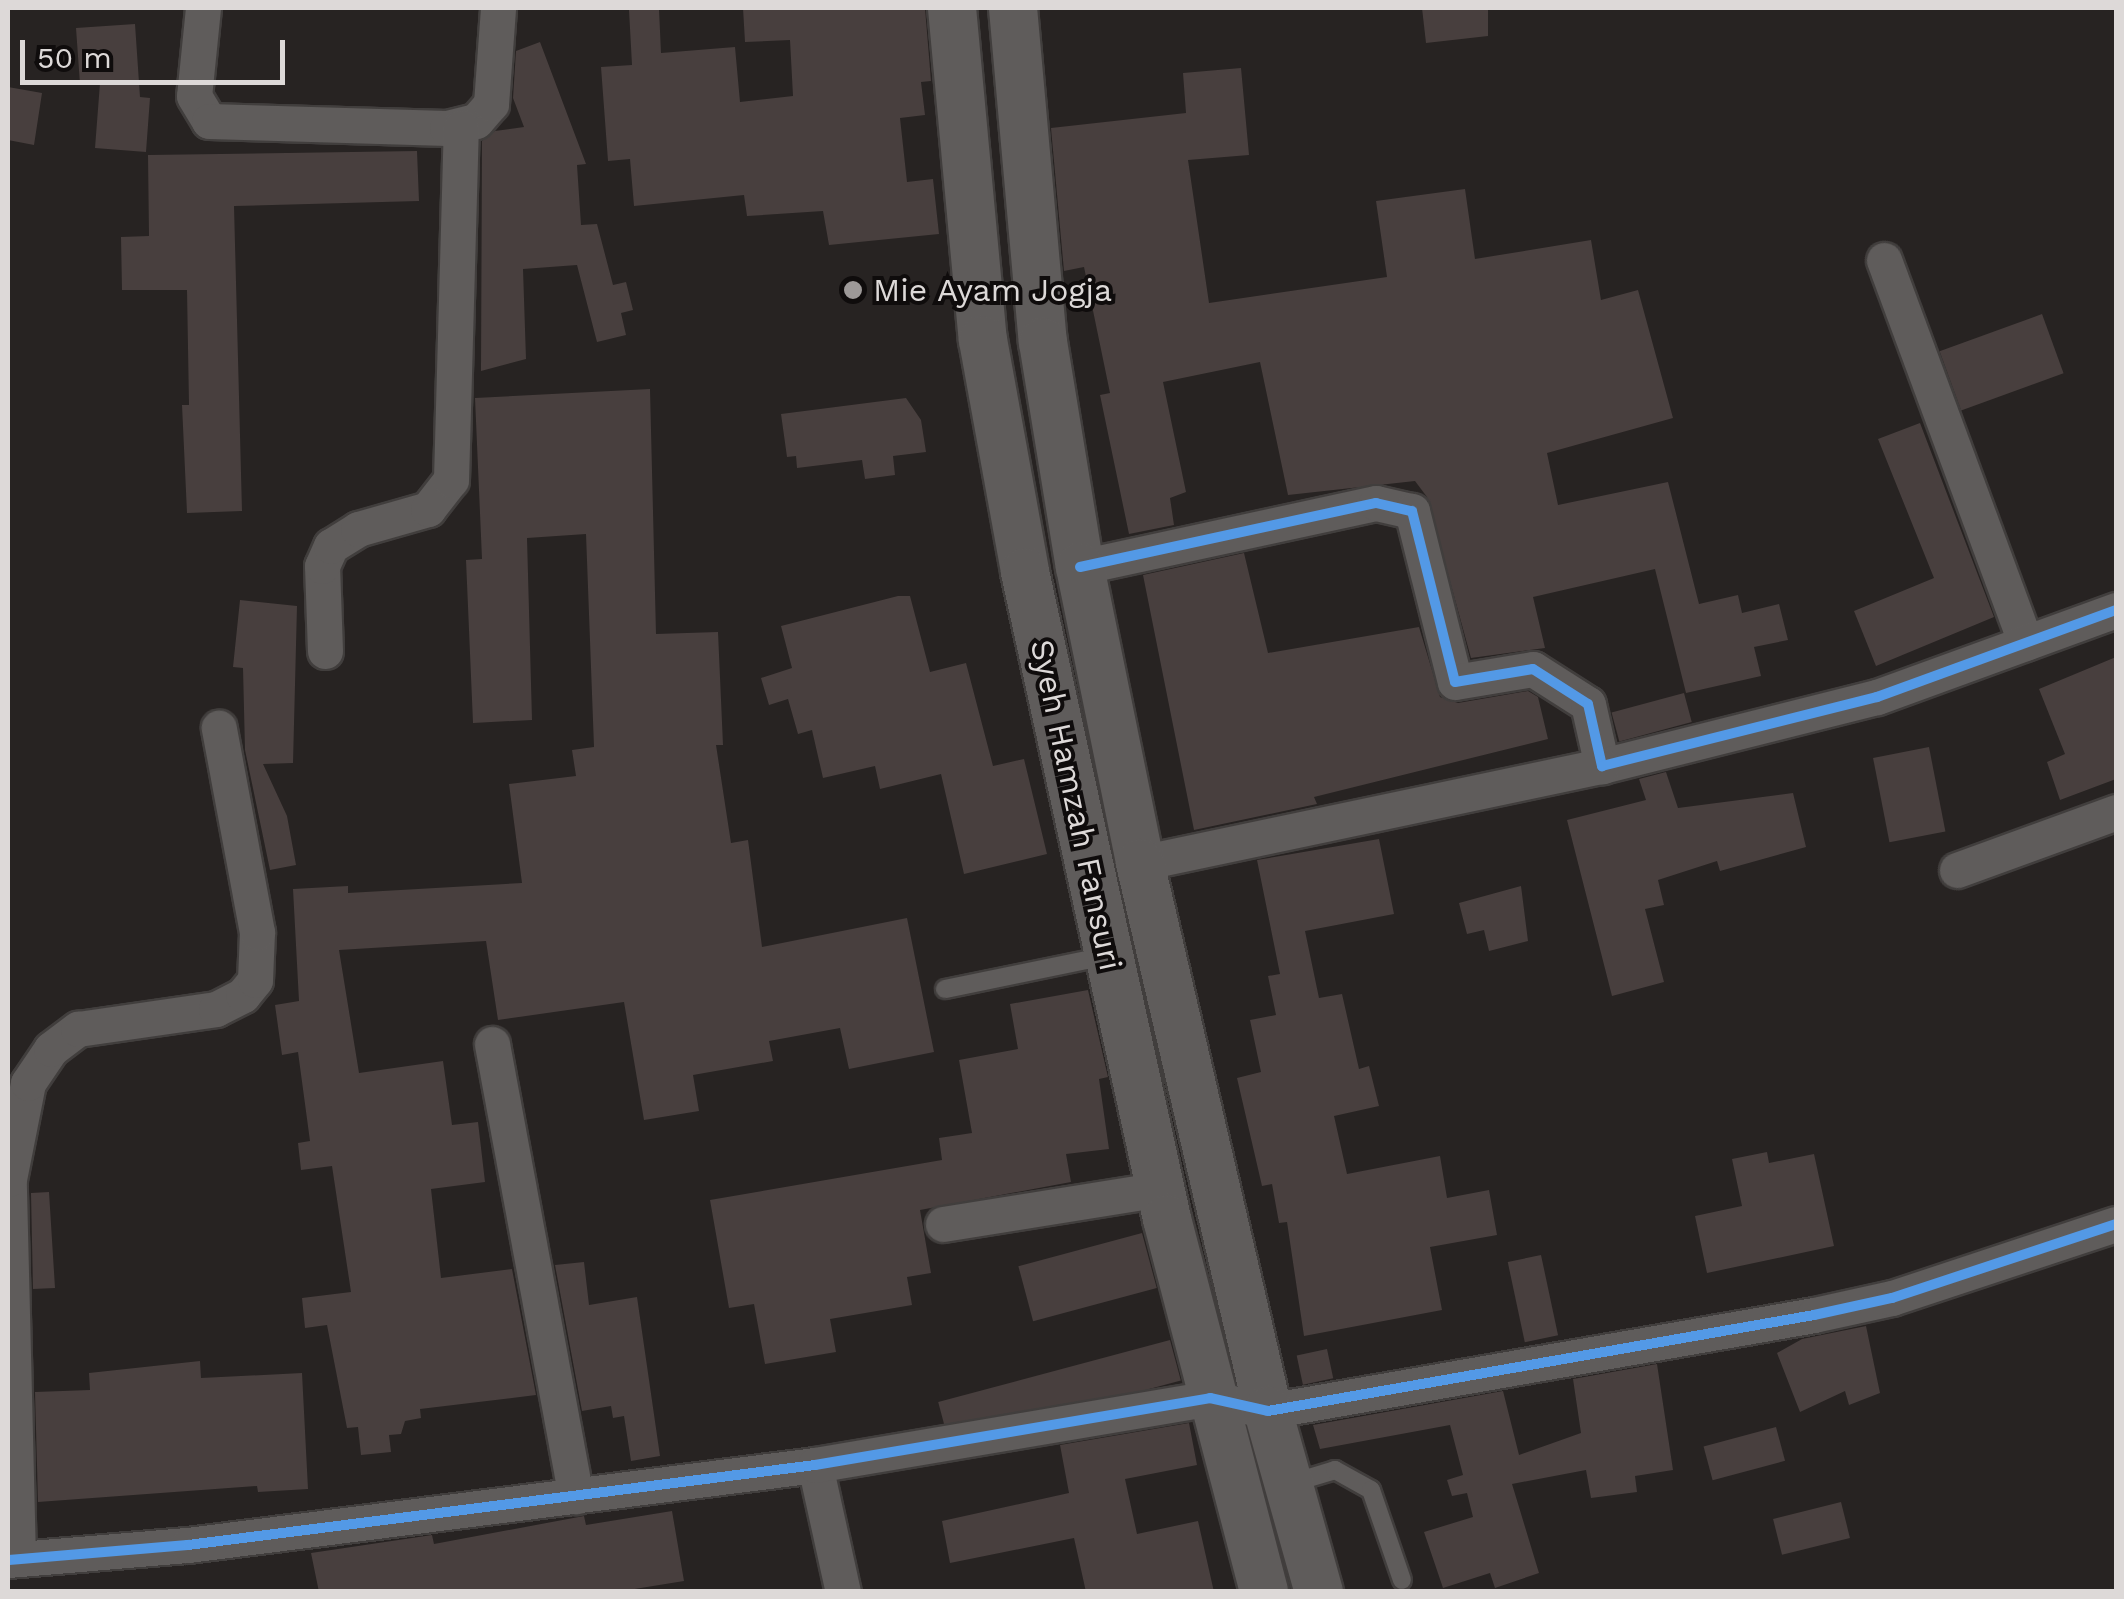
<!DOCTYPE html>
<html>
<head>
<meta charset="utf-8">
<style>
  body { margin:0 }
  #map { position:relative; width:2124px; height:1599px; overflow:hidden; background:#272322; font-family:"Work Sans",sans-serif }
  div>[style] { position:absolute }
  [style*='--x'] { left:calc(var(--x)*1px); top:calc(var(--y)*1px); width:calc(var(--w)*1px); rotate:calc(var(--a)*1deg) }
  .building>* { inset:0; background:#483f3e; transform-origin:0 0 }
  .roads { filter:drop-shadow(2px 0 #413e3d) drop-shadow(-2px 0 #413e3d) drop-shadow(0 2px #413e3d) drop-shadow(0 -2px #413e3d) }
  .lane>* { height:18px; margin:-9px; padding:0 9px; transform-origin:9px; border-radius:9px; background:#5f5c5b }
  .street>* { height:35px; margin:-17.5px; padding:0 17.5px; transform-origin:17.5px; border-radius:17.5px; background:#5f5c5b }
  .secondary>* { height:48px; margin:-24px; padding:0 24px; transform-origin:24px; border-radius:24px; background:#5f5c5b }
  .cycleway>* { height:10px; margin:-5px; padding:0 5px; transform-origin:5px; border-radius:5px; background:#5399e6 }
  .dots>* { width:28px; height:28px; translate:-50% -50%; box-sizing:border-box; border:5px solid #0f0c0c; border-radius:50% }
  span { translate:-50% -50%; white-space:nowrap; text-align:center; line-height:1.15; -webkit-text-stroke:8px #0f0c0c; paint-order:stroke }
  .poi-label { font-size:32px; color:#ddd9d8 }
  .left { translate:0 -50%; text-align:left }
  .street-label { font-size:32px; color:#ddd9d8 }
  .frame { position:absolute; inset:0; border:10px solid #ddd9d8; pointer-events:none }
  .scale { position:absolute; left:20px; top:40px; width:265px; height:45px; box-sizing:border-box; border:5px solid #ddd9d8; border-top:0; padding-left:12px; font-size:30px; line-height:35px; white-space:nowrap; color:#ddd9d8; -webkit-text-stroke:8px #0f0c0c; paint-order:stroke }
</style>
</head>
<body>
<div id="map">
  <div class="building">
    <i style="clip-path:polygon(743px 8px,925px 8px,931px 81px,921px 82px,925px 115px,900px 118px,907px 182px,933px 179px,939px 234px,829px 245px,823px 211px,747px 216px,744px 195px,634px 206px,630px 159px,608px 161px,601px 67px,632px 65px,629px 10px,659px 9px,661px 53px,735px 47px,740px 102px,793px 96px,790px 40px,745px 42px)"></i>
    <i style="clip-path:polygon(1422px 8px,1488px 8px,1488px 36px,1426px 43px)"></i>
    <i style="clip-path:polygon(135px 24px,140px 97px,150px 98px,146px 152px,95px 148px,100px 83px,80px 84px,76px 28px)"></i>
    <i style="clip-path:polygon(540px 42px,586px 164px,577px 165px,581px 225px,597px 224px,613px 285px,626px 282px,633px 310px,621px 313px,626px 335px,597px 342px,577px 265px,523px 269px,526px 359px,481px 371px,482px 141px,495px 131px,524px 127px,513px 98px,516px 51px)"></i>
    <i style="clip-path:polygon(1241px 68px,1249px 155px,1188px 160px,1209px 303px,1387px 277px,1376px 201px,1465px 189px,1475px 259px,1591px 240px,1601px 300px,1638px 290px,1673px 418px,1547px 453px,1558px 505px,1668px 482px,1699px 604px,1738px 595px,1742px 613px,1779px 604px,1788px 640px,1754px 647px,1761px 676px,1686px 693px,1655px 569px,1533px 597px,1545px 648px,1471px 658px,1427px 497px,1415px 481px,1288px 495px,1260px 362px,1163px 382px,1186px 492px,1170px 498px,1174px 525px,1129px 534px,1100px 395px,1110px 393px,1084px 267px,1064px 271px,1051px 128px,1186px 113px,1183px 73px)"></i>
    <i style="clip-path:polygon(8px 87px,42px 93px,34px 145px,8px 140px)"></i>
    <i style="clip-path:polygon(417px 151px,419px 201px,234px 206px,242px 511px,187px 513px,182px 405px,189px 405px,187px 290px,122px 290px,121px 237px,149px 236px,148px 155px)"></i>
    <i style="left:2042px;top:314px;width:63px;height:109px;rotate:70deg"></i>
    <i style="clip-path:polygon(650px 389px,656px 634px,718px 632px,723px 745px,716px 745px,731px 843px,748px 840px,762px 947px,907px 918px,934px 1052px,849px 1069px,840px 1028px,769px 1041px,773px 1061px,693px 1075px,699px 1111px,644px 1120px,624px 1002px,498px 1020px,486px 941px,339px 950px,359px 1073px,443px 1061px,452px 1125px,478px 1122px,485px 1182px,431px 1189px,441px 1278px,512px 1269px,536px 1395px,420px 1409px,421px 1418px,405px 1421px,401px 1434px,389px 1435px,391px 1452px,361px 1455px,358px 1427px,347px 1428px,327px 1325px,305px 1328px,302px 1298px,351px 1292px,332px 1166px,301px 1170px,298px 1143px,310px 1141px,298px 1052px,282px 1055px,275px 1005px,299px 1001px,293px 889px,348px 886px,348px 893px,522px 883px,509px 784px,576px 776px,572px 750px,594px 747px,586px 534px,527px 538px,532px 720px,473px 723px,466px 560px,482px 559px,475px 398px)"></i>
    <i style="clip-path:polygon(906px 398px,921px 420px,926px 452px,893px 456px,895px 475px,865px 479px,862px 460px,797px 468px,796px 456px,787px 457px,781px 414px)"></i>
    <i style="clip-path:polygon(1920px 423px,1994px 617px,1876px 666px,1854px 611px,1934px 578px,1878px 439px)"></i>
    <i style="clip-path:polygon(1244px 553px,1268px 653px,1419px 627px,1440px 697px,1458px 703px,1528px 691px,1538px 697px,1548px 739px,1314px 797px,1317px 804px,1194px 830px,1143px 575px)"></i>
    <i style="clip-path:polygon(898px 596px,910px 596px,930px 672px,966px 663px,993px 766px,1024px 759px,1047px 854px,964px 874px,941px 774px,880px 789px,875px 766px,823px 778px,812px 730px,798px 734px,788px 699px,769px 705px,761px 678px,792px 668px,781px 626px)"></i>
    <i style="clip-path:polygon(240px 600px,297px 606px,293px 763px,263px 764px,287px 816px,296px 865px,270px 870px,245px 750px,243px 668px,233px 667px)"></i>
    <i style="clip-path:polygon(2116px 657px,2116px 779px,2060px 800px,2047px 762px,2065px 754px,2039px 689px)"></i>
    <i style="left:1684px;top:693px;width:30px;height:75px;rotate:75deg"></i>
    <i style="left:1929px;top:747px;width:86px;height:57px;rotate:79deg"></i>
    <i style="clip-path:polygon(1666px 772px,1678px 808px,1793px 793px,1806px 847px,1720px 871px,1717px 861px,1658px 880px,1664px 905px,1645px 909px,1664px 982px,1612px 996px,1567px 820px,1646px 800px,1639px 779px)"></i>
    <i style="clip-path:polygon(1379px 839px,1394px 914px,1305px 931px,1319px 998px,1342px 994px,1359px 1069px,1369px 1066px,1379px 1106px,1334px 1116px,1347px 1174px,1440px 1156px,1447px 1198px,1489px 1190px,1497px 1235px,1430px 1247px,1442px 1310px,1304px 1336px,1287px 1222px,1279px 1223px,1272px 1184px,1262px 1186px,1237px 1078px,1261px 1072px,1250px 1020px,1276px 1015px,1268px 976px,1280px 974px,1257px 860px)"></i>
    <i style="clip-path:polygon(1521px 886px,1528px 941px,1489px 951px,1484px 930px,1467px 934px,1459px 903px)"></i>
    <i style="clip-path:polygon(1088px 990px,1108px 1077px,1099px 1079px,1109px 1149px,1066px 1154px,1071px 1182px,920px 1210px,931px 1273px,907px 1277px,912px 1305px,830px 1319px,836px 1352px,765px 1364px,754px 1304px,729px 1308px,710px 1200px,942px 1160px,939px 1138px,972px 1133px,959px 1060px,1018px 1049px,1010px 1004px)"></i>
    <i style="clip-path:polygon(1767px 1152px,1769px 1163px,1814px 1154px,1834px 1246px,1707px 1273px,1695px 1216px,1742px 1206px,1732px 1159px)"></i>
    <i style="clip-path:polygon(49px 1192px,55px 1288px,33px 1289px,31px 1193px)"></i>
    <i style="left:1142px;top:1233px;width:57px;height:128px;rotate:75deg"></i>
    <i style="left:1541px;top:1255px;width:82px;height:34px;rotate:78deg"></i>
    <i style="clip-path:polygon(584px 1262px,589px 1305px,637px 1297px,660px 1456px,631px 1461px,624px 1416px,613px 1418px,611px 1406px,582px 1411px,555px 1265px)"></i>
    <i style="clip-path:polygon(1866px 1326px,1880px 1393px,1849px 1405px,1845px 1391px,1800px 1412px,1777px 1353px,1802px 1339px)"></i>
    <i style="left:1170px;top:1340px;width:42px;height:240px;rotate:75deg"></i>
    <i style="left:1327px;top:1349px;width:30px;height:31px;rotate:78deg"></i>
    <i style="clip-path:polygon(200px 1361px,201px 1378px,302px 1373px,308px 1489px,258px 1492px,257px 1486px,38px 1502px,35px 1392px,90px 1390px,89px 1373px)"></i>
    <i style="clip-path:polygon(1657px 1364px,1673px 1470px,1635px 1476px,1637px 1492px,1591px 1498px,1586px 1470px,1512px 1484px,1539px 1573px,1495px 1588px,1490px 1573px,1443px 1588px,1424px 1532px,1473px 1517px,1467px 1493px,1452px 1496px,1447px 1480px,1463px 1475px,1450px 1425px,1320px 1449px,1313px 1425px,1503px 1391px,1519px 1455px,1581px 1433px,1573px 1379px)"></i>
    <i style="clip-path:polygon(1189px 1423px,1197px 1465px,1125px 1479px,1137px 1534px,1198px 1521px,1214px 1592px,1086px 1592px,1074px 1538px,950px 1563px,942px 1521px,1069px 1493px,1060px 1445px)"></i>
    <i style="left:1776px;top:1427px;width:35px;height:75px;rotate:75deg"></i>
    <i style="left:1841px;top:1502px;width:37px;height:70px;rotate:76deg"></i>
    <i style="clip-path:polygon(672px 1511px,684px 1581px,616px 1592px,319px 1592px,311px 1553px,432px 1535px,434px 1544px,584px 1516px,586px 1525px)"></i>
  </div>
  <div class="roads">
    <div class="lane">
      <i style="--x:945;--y:989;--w:164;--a:-11.6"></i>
      <i style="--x:1289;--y:1484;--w:48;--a:-16.9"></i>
      <i style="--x:1335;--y:1470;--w:41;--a:29.1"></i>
      <i style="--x:1371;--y:1490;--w:95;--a:71"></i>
    </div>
    <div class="street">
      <i style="--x:203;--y:8;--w:88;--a:95.8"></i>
      <i style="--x:194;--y:96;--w:29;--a:59"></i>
      <i style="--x:209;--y:121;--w:238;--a:1.7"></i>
      <i style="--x:447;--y:128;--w:30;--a:-14"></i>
      <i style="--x:476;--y:121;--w:23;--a:-49"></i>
      <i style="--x:491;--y:104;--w:96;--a:-85.8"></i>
      <i style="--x:1884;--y:260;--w:408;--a:69.7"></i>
      <i style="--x:1080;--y:567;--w:303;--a:-12.2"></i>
      <i style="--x:1376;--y:503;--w:37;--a:13"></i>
      <i style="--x:1412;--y:511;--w:176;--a:75.9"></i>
      <i style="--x:1455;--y:682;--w:79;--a:-9.5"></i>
      <i style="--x:1533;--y:669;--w:65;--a:32.5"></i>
      <i style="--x:1588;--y:704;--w:64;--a:77.3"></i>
      <i style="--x:1602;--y:766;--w:284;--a:-14.1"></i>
      <i style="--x:1877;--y:697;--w:254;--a:-20"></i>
      <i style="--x:325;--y:651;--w:85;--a:-92"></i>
      <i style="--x:322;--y:566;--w:22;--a:-66"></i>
      <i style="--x:331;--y:546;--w:32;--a:-32"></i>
      <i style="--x:358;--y:529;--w:73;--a:-15.9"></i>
      <i style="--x:428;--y:509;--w:37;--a:-52"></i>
      <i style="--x:451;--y:480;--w:353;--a:-88.4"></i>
      <i style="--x:1140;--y:863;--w:472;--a:-11.9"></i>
      <i style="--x:1957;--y:870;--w:169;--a:-20"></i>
      <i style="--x:492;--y:1044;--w:460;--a:79.5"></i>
      <i style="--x:943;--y:1224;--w:221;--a:-9.1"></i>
      <i style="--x:815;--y:1465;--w:130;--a:77.6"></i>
      <i style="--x:18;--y:1559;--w:380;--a:-91.4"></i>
      <i style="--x:9;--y:1179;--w:98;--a:-78.8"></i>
      <i style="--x:28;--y:1083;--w:41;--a:-55.9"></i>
      <i style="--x:51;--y:1049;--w:34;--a:-37"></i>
      <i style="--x:78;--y:1029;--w:139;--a:-8.2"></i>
      <i style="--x:216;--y:1009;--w:30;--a:-27"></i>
      <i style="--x:243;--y:995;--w:19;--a:-51"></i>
      <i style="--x:255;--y:980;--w:48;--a:-87.6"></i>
      <i style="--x:257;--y:932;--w:208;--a:-100.6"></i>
      <i style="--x:8;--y:1560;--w:181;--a:-4.8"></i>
      <i style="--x:188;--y:1545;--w:632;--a:-7.27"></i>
      <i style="--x:815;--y:1465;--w:401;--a:-9.6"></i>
      <i style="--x:1210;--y:1398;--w:59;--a:12.6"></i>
      <i style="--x:1268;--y:1411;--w:554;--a:-9.97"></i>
      <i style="--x:1814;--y:1315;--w:80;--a:-12.3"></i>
      <i style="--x:1892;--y:1298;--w:236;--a:-18.3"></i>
    </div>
    <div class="secondary">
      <i style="--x:952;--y:8;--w:333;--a:84.7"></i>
      <i style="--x:983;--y:340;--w:236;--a:79.7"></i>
      <i style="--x:1025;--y:572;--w:662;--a:77.62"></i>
      <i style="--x:1167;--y:1219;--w:385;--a:75.4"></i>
      <i style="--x:1013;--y:8;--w:335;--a:84.9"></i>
      <i style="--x:1043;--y:342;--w:228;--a:80.7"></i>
      <i style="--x:1080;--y:567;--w:302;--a:78.5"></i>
      <i style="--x:1140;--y:863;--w:563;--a:76.85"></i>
      <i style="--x:1268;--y:1411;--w:188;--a:74.3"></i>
    </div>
  </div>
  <div class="cycleway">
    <i style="--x:1080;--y:567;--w:303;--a:-12.2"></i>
    <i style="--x:1376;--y:503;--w:37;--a:13"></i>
    <i style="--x:1412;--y:511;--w:176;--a:75.9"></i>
    <i style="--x:1455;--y:682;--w:79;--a:-9.5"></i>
    <i style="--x:1533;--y:669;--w:65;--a:32.5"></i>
    <i style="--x:1588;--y:704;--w:64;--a:77.3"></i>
    <i style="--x:1602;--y:766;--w:284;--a:-14.1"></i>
    <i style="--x:1877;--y:697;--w:254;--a:-20"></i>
    <i style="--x:8;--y:1560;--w:181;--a:-4.8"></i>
    <i style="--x:188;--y:1545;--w:632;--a:-7.27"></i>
    <i style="--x:815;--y:1465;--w:401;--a:-9.6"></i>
    <i style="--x:1210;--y:1398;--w:59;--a:12.6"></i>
    <i style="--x:1268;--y:1411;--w:554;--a:-9.97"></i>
    <i style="--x:1814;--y:1315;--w:80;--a:-12.3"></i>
    <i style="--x:1892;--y:1298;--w:236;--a:-18.3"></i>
  </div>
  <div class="dots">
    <i style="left:853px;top:290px;background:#9d9998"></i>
  </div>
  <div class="poi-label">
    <span class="left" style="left:873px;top:290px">Mie Ayam Jogja</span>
  </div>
  <div class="street-label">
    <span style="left:1076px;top:805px;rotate:78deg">Syeh Hamzah Fansuri</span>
  </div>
  <div class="frame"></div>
  <div class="scale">50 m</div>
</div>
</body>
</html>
